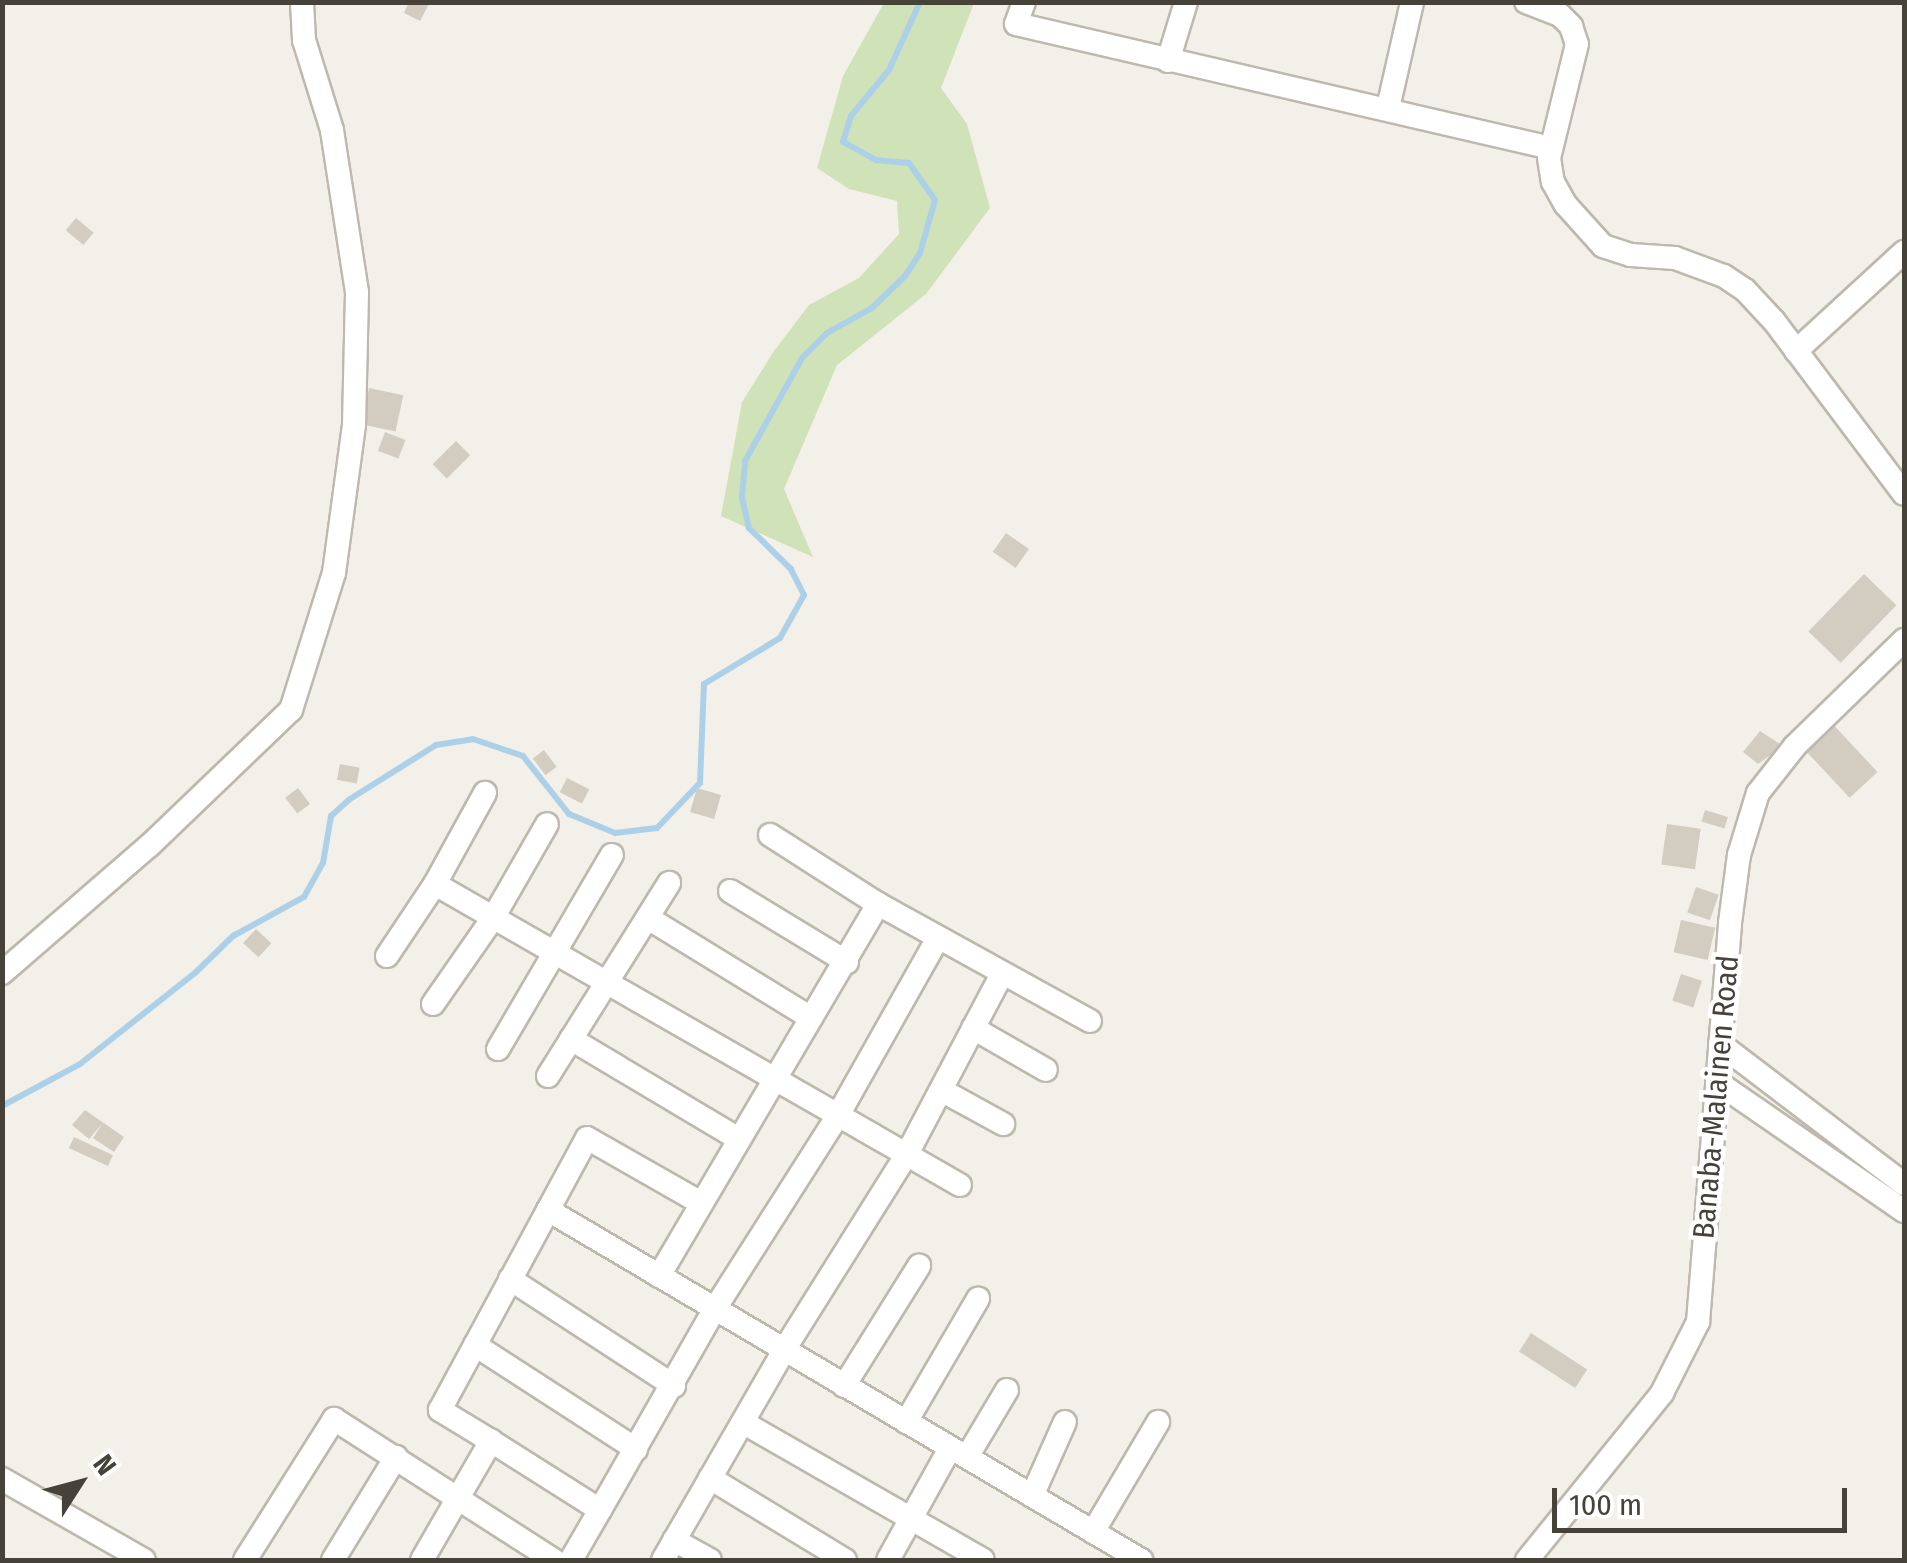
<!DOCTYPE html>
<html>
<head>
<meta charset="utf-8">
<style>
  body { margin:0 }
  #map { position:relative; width:1907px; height:1563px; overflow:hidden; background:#f3f0ea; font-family:"Fira Sans Condensed",sans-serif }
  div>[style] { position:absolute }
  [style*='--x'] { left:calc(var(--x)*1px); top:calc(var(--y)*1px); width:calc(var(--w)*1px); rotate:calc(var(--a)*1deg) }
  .green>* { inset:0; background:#cfe2b8 }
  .stream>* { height:6px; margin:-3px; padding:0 3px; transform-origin:3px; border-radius:3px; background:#add0e9 }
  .building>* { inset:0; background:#d3ccc1; transform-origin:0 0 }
  .roads { filter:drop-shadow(2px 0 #beb8ad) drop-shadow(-2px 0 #beb8ad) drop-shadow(0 2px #beb8ad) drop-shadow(0 -2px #beb8ad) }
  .minor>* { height:22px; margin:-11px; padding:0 11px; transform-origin:11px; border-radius:11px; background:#fff }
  span { translate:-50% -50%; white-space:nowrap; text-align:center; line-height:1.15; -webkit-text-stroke:9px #fff; paint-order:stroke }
  .street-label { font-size:30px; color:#464139 }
  .frame { position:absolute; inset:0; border:5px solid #464139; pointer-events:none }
  .north { position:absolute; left:30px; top:1433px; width:100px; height:100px; -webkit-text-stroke:8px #fff; paint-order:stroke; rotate:54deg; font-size:28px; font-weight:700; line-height:40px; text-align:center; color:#464139 }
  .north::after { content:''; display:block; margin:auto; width:35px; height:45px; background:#464139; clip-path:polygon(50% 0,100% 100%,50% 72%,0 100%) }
  .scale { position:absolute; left:1552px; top:1488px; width:295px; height:45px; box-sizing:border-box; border:5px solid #464139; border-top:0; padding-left:12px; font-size:30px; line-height:35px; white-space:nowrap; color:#464139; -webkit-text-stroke:8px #fff; paint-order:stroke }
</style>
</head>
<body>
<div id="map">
  <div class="green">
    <i style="clip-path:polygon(884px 3px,974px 3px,941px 88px,967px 124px,990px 208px,926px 294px,837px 365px,784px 489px,813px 557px,721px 516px,742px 402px,774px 351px,809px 305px,859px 278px,899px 234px,897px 201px,849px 189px,817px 168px,843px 76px)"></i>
  </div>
  <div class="stream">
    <i style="--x:2;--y:1106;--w:89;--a:-28.3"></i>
    <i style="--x:80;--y:1064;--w:148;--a:-38.4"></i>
    <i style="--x:196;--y:972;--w:52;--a:-44.2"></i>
    <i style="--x:233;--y:936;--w:81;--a:-28.8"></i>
    <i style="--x:304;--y:897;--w:39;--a:-61"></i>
    <i style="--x:323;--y:863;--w:48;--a:-80.3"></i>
    <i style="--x:331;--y:816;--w:25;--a:-42"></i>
    <i style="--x:350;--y:799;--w:102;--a:-32.1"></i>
    <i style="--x:436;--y:745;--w:37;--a:-9"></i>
    <i style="--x:473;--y:739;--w:53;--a:18.8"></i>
    <i style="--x:523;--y:756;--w:74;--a:51.6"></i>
    <i style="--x:569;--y:814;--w:50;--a:22.4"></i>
    <i style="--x:615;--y:833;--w:42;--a:-6.8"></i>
    <i style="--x:657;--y:828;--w:62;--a:-46.3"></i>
    <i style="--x:700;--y:783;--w:99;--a:-87.7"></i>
    <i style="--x:704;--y:684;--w:89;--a:-31.2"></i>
    <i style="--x:780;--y:638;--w:49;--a:-60.8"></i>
    <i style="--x:804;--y:595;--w:29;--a:-117"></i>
    <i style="--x:791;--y:569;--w:59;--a:-135.7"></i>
    <i style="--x:749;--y:528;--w:31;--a:-103"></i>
    <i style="--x:742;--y:498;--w:37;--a:-85"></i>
    <i style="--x:745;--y:461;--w:118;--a:-61"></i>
    <i style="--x:802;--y:358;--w:35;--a:-45"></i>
    <i style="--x:827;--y:333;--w:51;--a:-29.1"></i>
    <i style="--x:872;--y:308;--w:46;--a:-44.1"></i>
    <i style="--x:905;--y:276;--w:27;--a:-57"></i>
    <i style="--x:920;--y:253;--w:55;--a:-74.2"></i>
    <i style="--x:935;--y:200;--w:45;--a:-125.1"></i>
    <i style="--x:909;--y:163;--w:33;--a:-175"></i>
    <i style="--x:876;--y:160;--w:38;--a:-151"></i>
    <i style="--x:843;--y:142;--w:27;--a:-73"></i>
    <i style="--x:851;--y:116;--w:60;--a:-50.4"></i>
    <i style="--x:889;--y:70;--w:75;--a:-65.5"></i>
  </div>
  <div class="building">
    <i style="clip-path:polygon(409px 2px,430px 2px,420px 21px,404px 13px)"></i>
    <i style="left:76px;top:218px;width:23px;height:16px;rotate:40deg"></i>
    <i style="left:369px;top:388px;width:35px;height:37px;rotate:12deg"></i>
    <i style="left:385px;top:432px;width:22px;height:20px;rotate:21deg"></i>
    <i style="left:456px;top:441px;width:20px;height:33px;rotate:45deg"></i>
    <i style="left:1006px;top:533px;width:28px;height:23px;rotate:35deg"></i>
    <i style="left:1864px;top:574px;width:45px;height:80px;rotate:44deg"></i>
    <i style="left:1829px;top:720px;width:71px;height:38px;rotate:47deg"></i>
    <i style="clip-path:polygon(1760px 731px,1783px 746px,1758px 764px,1743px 752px)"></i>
    <i style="left:544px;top:750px;width:21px;height:14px;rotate:53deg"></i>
    <i style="left:340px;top:764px;width:20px;height:16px;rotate:11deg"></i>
    <i style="left:567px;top:778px;width:25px;height:16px;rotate:27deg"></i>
    <i style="left:298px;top:788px;width:20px;height:16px;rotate:53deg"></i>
    <i style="left:697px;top:788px;width:25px;height:25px;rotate:16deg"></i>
    <i style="left:1705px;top:810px;width:24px;height:12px;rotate:17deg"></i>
    <i style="left:1667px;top:824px;width:34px;height:41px;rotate:8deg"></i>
    <i style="left:1696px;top:887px;width:24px;height:27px;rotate:19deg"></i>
    <i style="left:1681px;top:920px;width:35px;height:33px;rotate:13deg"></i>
    <i style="left:256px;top:929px;width:21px;height:19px;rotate:43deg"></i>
    <i style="left:1681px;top:974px;width:22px;height:28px;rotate:18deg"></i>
    <i style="clip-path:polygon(85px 1110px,124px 1137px,114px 1152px,93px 1138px,102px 1124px,89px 1139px,72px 1125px)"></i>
    <i style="left:74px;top:1137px;width:43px;height:12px;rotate:25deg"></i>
    <i style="left:1531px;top:1333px;width:67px;height:22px;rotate:33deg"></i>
  </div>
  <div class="roads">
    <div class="minor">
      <i style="--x:1024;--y:2;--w:23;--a:110"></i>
      <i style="--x:1016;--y:24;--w:549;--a:13.05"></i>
      <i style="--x:1526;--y:2;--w:36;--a:21"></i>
      <i style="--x:1560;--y:15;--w:16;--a:45"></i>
      <i style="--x:1571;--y:26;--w:19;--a:72"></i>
      <i style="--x:1577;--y:44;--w:117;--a:103.8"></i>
      <i style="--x:1549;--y:158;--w:24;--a:81"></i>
      <i style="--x:1553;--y:182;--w:26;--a:61"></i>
      <i style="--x:1566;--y:205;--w:55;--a:47.9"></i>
      <i style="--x:1603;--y:246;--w:29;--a:18"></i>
      <i style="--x:1631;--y:255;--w:44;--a:3.9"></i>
      <i style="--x:1675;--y:258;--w:52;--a:20.2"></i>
      <i style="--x:1724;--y:276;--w:25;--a:34"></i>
      <i style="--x:1745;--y:290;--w:42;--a:46.9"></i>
      <i style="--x:1774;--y:321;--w:216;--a:53.1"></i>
      <i style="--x:1168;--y:61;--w:62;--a:-73"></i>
      <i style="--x:1388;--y:108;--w:109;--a:-77.2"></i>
      <i style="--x:1796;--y:351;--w:147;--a:-42.5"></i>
      <i style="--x:770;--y:835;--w:128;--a:32.6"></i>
      <i style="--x:878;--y:904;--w:242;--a:28.9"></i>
      <i style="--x:435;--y:884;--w:605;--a:29.83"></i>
      <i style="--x:730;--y:891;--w:137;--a:31.3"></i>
      <i style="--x:648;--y:918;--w:191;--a:31.5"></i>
      <i style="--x:387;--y:956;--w:87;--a:-56.3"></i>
      <i style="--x:435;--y:884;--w:104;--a:-61.2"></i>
      <i style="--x:2;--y:973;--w:196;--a:-40.9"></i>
      <i style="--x:150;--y:845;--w:195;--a:-43.8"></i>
      <i style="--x:291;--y:710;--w:144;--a:-72.6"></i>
      <i style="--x:334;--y:573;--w:149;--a:-82.3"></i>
      <i style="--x:354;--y:425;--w:133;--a:-88.7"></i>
      <i style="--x:357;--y:292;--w:164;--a:-98.8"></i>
      <i style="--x:332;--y:130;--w:94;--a:-107.3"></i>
      <i style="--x:304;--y:40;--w:38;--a:-93"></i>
      <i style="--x:433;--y:1004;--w:105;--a:-55.1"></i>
      <i style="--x:493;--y:918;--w:108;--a:-60.1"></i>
      <i style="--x:973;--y:1028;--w:84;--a:29.9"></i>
      <i style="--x:571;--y:1039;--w:196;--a:30.8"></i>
      <i style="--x:1720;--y:1044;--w:231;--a:37.3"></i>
      <i style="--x:498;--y:1049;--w:225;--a:-59.6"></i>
      <i style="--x:548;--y:1076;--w:228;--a:-57.9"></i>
      <i style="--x:1717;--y:1082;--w:227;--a:34.6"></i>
      <i style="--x:941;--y:1090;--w:71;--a:28.7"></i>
      <i style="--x:548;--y:1210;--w:689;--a:30.55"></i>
      <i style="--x:659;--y:1276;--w:432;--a:-59.5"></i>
      <i style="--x:510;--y:1279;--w:196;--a:33.1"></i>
      <i style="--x:475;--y:1345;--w:192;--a:32.9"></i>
      <i style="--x:844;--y:1386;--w:142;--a:-58"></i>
      <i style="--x:906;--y:1422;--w:143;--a:-59.7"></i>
      <i style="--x:744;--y:1423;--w:275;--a:29.8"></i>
      <i style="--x:491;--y:1441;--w:60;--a:-148.7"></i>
      <i style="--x:440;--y:1410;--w:309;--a:-61.6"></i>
      <i style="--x:587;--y:1138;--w:129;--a:29.7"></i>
      <i style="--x:967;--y:1457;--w:78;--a:-59.2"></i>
      <i style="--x:710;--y:1478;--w:158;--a:31.3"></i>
      <i style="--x:2;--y:1479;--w:163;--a:29.7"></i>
      <i style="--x:1032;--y:1496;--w:81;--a:-66"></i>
      <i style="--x:1093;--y:1532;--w:128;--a:-59.4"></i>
      <i style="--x:674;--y:1540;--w:41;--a:29.1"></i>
      <i style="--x:245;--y:1560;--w:167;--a:-57.7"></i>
      <i style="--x:334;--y:1419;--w:261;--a:32.7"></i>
      <i style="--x:333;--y:1560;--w:121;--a:-58.5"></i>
      <i style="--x:422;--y:1560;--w:138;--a:-59.9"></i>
      <i style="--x:491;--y:1441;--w:129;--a:32.3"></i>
      <i style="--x:600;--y:1510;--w:230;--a:-60.3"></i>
      <i style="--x:714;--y:1310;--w:229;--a:-57.5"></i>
      <i style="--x:837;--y:1117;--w:206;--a:-60.6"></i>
      <i style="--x:571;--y:1560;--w:58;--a:-59.9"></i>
      <i style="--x:663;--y:1560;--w:242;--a:-60"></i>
      <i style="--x:784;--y:1350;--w:231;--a:-57.9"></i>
      <i style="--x:907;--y:1154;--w:204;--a:-62.2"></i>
      <i style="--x:888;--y:1560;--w:128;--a:-61"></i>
      <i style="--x:1527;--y:1560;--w:215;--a:-51"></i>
      <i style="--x:1662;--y:1393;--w:80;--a:-63.1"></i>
      <i style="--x:1698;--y:1322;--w:400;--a:-85.4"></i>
      <i style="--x:1730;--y:923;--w:69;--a:-82.5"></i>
      <i style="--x:1739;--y:855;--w:65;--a:-73"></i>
      <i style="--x:1758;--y:793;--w:60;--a:-51.8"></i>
      <i style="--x:1795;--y:746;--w:152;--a:-44.2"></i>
    </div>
  </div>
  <div class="street-label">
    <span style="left:1716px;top:1097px;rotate:-85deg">Banaba-Malainen Road</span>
  </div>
  <div class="frame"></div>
  <div class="north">N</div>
  <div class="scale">100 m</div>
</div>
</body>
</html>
